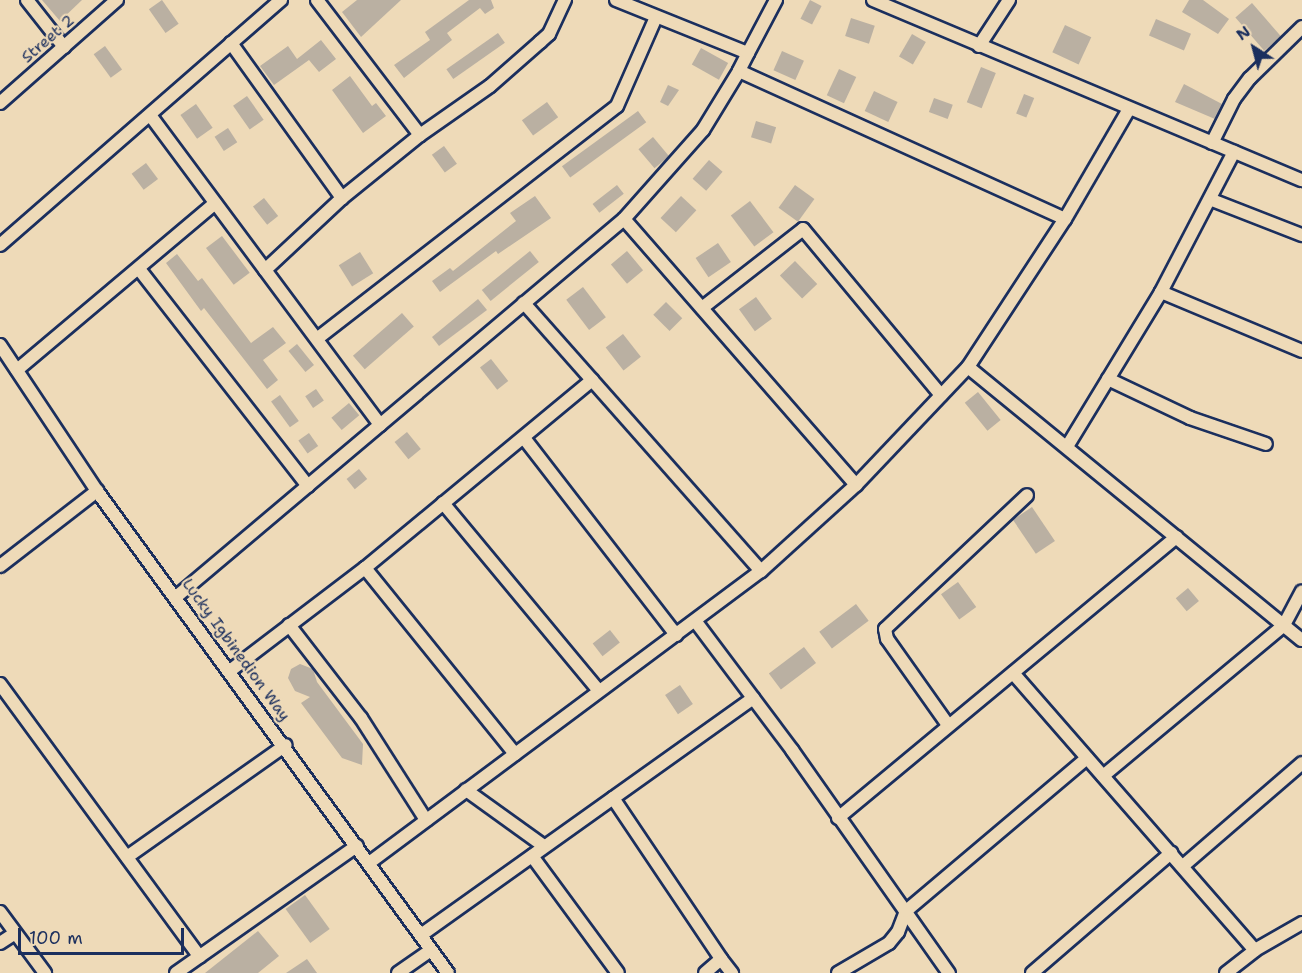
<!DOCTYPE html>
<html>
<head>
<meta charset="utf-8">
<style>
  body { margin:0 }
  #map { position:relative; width:1302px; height:973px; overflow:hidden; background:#eedab8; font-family:"Shantell Sans",sans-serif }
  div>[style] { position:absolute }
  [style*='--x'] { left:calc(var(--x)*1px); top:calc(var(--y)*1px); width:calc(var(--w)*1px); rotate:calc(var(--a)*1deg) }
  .building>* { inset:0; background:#bab0a2; transform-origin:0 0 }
  .roads { filter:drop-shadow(2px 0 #1b2f5e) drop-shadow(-2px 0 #1b2f5e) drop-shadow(0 2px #1b2f5e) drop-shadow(0 -2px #1b2f5e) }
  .minor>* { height:12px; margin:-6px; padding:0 6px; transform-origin:6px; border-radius:6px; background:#eedab8 }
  span { translate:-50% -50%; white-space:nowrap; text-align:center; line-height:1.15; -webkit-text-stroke:4.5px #eedab8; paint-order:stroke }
  .street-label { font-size:16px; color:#1b2f5e }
  .north { position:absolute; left:1224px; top:18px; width:60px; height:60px; -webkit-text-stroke:4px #eedab8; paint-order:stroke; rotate:324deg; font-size:16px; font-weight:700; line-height:24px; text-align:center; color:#1b2f5e }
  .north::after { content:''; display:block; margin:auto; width:21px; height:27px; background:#1b2f5e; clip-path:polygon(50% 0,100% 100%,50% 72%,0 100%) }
  .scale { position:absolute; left:18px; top:928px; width:166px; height:27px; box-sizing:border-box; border:3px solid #1b2f5e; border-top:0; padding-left:8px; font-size:18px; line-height:21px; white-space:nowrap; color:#1b2f5e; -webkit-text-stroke:4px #eedab8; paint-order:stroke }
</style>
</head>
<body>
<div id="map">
  <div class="building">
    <i style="clip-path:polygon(42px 0,82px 0,60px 21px)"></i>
    <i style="left:162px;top:0;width:29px;height:16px;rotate:55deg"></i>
    <i style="clip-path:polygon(357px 0,401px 0,361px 37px,342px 12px)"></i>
    <i style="clip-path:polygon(469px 0,491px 0,494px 8px,485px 14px,480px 8px,447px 33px,452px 40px,404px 78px,394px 65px,430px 40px,425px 32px)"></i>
    <i style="left:810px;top:0;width:13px;height:21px;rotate:27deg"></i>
    <i style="clip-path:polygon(1189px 0,1203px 0,1229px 19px,1218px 34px,1182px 12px)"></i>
    <i style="left:1252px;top:3px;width:44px;height:22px;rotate:49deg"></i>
    <i style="left:851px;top:18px;width:25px;height:19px;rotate:18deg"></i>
    <i style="left:1156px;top:19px;width:38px;height:18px;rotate:23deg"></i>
    <i style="left:1065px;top:25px;width:29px;height:30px;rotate:25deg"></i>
    <i style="left:498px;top:33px;width:12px;height:63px;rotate:55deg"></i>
    <i style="left:912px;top:34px;width:16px;height:26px;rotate:30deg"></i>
    <i style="clip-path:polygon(321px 40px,336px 59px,319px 72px,309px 60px,274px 85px,260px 66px,288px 46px,297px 59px)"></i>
    <i style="left:105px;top:46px;width:29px;height:14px;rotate:54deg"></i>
    <i style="left:701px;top:48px;width:31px;height:19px;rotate:29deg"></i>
    <i style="left:782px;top:51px;width:24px;height:21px;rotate:24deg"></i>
    <i style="left:981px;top:67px;width:16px;height:38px;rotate:22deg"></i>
    <i style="left:839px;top:69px;width:19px;height:29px;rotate:25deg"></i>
    <i style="clip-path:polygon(350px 76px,372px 106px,376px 103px,386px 116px,363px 133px,332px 90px)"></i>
    <i style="clip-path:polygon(1184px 84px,1222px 104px,1215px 119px,1175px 102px)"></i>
    <i style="clip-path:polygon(668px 85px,679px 90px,668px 106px,660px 102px)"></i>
    <i style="left:874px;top:91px;width:26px;height:22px;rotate:25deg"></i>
    <i style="left:1024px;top:94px;width:11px;height:21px;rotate:22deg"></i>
    <i style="left:247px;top:96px;width:29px;height:17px;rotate:55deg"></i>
    <i style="left:934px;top:98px;width:20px;height:15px;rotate:20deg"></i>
    <i style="left:547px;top:102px;width:19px;height:31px;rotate:54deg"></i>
    <i style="left:196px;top:104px;width:29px;height:19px;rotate:55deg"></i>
    <i style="left:638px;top:111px;width:14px;height:94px;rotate:54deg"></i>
    <i style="left:756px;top:121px;width:21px;height:17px;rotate:17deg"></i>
    <i style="left:228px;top:128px;width:17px;height:16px;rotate:57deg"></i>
    <i style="left:653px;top:137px;width:25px;height:19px;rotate:50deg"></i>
    <i style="left:444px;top:146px;width:22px;height:15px;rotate:54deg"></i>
    <i style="left:709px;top:160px;width:18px;height:25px;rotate:41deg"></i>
    <i style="left:146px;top:163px;width:20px;height:18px;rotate:53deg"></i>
    <i style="left:617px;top:185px;width:11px;height:31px;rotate:52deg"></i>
    <i style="left:795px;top:185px;width:24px;height:28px;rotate:36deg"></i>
    <i style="clip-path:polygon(535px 196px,551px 218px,498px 254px,496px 251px,440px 292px,432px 281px,450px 268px,453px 271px,516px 221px,510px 213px)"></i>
    <i style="left:681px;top:196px;width:21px;height:30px;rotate:43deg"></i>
    <i style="left:264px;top:198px;width:23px;height:14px;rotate:52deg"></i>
    <i style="left:750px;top:201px;width:39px;height:24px;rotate:53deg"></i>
    <i style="left:222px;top:236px;width:46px;height:20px;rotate:53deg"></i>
    <i style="left:718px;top:243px;width:23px;height:27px;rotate:56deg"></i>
    <i style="left:530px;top:251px;width:14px;height:62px;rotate:51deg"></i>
    <i style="left:627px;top:251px;width:25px;height:21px;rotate:50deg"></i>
    <i style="left:360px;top:252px;width:25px;height:25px;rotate:58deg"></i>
    <i style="clip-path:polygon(177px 254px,198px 281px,202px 278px,251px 343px,273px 327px,286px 343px,263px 360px,278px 380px,267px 389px,204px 308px,201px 311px,166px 263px)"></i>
    <i style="left:795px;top:261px;width:32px;height:21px;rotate:46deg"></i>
    <i style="left:583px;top:287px;width:38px;height:21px;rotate:53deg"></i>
    <i style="left:756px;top:297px;width:27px;height:21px;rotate:54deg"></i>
    <i style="clip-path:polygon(478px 299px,487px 310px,439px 346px,432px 337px)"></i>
    <i style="left:666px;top:302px;width:23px;height:18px;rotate:45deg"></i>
    <i style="left:402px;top:313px;width:18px;height:65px;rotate:49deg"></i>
    <i style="left:623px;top:334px;width:29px;height:22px;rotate:52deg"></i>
    <i style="left:297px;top:344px;width:27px;height:11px;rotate:51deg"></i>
    <i style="left:491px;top:359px;width:28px;height:14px;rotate:52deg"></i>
    <i style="left:316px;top:389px;width:14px;height:13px;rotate:56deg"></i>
    <i style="left:978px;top:392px;width:36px;height:17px;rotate:51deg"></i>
    <i style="left:280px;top:395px;width:32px;height:11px;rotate:54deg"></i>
    <i style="left:349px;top:403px;width:16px;height:23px;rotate:50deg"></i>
    <i style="left:407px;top:432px;width:22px;height:16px;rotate:51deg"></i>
    <i style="left:309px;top:433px;width:16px;height:13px;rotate:55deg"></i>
    <i style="left:359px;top:469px;width:13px;height:16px;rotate:51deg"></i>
    <i style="left:1032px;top:507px;width:41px;height:23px;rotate:56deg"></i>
    <i style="left:958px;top:582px;width:31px;height:21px;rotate:54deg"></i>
    <i style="left:1188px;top:588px;width:17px;height:16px;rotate:50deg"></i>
    <i style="left:856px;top:604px;width:21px;height:46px;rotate:53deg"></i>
    <i style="left:610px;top:630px;width:16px;height:22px;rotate:52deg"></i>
    <i style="left:804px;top:647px;width:20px;height:44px;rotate:53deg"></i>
    <i style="clip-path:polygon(300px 664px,313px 669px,317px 682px,363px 744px,362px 765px,342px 758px,301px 703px,310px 697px,295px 691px,288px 678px,291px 669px)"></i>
    <i style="left:680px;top:685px;width:23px;height:18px;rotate:56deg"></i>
    <i style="left:305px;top:895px;width:42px;height:24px;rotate:54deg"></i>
    <i style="clip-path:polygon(258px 931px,279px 956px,258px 973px,205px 973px)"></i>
    <i style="clip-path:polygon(307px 959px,317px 973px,286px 973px)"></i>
  </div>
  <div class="roads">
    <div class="minor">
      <i style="--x:27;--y:0;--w:60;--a:51.8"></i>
      <i style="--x:317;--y:0;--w:170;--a:52.7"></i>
      <i style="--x:616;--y:0;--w:142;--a:21.9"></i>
      <i style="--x:748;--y:53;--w:20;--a:117"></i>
      <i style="--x:873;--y:0;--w:465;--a:22.8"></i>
      <i style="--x:231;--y:43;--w:191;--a:54.4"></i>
      <i style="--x:979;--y:46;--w:55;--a:-56.9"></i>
      <i style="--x:748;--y:53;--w:60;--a:-62.2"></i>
      <i style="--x:0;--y:103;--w:156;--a:-41.4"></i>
      <i style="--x:150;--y:115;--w:386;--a:53.4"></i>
      <i style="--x:1212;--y:143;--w:49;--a:-63.4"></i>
      <i style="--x:1234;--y:99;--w:26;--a:-53"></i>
      <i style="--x:1250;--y:78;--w:73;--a:-44.4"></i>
      <i style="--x:1212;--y:200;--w:97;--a:21.3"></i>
      <i style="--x:624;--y:219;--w:353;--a:48.9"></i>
      <i style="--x:856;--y:485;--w:163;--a:-46.5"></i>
      <i style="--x:968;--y:367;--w:177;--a:-56.8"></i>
      <i style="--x:1065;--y:219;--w:127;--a:-59.8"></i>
      <i style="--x:0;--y:245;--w:373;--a:-41.1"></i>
      <i style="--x:139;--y:269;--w:275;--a:52.1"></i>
      <i style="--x:265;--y:270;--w:105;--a:-43.1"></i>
      <i style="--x:342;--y:198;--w:100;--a:-38.9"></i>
      <i style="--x:420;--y:135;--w:85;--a:-35"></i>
      <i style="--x:490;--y:86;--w:67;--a:-41.3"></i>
      <i style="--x:540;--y:42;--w:12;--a:-42"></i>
      <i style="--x:549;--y:34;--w:38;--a:-65"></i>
      <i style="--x:1161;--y:292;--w:153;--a:22.7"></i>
      <i style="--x:702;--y:308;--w:128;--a:-38"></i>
      <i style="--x:803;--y:229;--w:216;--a:50.3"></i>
      <i style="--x:318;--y:338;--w:378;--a:-37.8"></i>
      <i style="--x:617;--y:106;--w:97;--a:-66.3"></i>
      <i style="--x:0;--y:345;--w:175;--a:56.4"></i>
      <i style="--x:97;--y:491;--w:596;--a:53.94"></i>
      <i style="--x:968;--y:367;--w:431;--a:39.3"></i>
      <i style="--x:17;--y:370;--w:259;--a:-40.1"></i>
      <i style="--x:1108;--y:379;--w:91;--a:25.4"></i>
      <i style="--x:1190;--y:418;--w:80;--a:18.9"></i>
      <i style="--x:524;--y:438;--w:249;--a:52.3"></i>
      <i style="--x:1068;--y:445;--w:179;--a:-58.7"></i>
      <i style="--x:1161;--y:292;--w:158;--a:-62.5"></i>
      <i style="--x:443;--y:503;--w:244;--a:50.3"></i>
      <i style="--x:0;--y:566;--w:123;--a:-37.7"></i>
      <i style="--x:365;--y:568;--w:239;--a:51.1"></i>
      <i style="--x:761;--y:571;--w:128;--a:-42.2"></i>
      <i style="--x:176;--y:597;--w:586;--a:-40.16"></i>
      <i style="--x:624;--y:219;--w:119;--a:-48.4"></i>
      <i style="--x:703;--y:130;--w:69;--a:-58.6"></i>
      <i style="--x:739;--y:71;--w:358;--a:24.4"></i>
      <i style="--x:696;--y:622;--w:160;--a:53.1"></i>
      <i style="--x:792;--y:750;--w:273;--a:54.9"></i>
      <i style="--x:289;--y:625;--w:118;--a:52.3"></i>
      <i style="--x:361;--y:718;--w:121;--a:57.5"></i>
      <i style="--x:231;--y:670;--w:168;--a:-37.3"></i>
      <i style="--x:365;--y:568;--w:295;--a:-39.6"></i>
      <i style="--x:1013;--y:673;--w:368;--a:48.9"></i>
      <i style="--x:0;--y:684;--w:338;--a:53.8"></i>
      <i style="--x:948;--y:725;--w:105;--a:-125.3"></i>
      <i style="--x:887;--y:639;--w:10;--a:-101"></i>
      <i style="--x:885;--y:629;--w:195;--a:-43.3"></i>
      <i style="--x:1103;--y:776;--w:236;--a:-39.8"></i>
      <i style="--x:1284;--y:625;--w:38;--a:-62"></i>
      <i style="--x:466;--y:790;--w:96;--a:35.7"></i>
      <i style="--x:613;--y:798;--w:194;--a:56.1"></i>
      <i style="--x:721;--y:959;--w:21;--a:139"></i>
      <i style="--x:838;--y:818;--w:440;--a:-39.7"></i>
      <i style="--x:532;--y:856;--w:145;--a:53.7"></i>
      <i style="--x:127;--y:857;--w:194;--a:-35.2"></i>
      <i style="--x:369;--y:863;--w:489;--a:-36.7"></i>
      <i style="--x:761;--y:571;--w:358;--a:-131.5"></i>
      <i style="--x:1184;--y:865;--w:156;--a:-40.8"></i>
      <i style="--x:0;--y:912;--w:76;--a:53.6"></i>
      <i style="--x:421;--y:935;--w:408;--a:-35.5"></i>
      <i style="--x:0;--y:943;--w:17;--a:-33"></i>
      <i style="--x:721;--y:959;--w:18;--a:52"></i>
      <i style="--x:176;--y:973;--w:221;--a:-35.1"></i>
      <i style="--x:398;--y:973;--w:40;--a:-34.9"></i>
      <i style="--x:838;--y:973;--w:59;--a:-30.5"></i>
      <i style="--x:889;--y:943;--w:14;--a:-51"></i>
      <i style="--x:898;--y:932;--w:22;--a:-69"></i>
      <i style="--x:906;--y:911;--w:237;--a:-40.2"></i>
      <i style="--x:1032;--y:973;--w:184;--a:-40.8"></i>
      <i style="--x:1226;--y:973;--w:37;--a:-38"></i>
      <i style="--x:1255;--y:950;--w:54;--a:-29.9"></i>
    </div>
  </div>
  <div class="street-label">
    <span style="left:48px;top:39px;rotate:-41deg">Street 2</span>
    <span style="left:236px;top:650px;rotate:54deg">Lucky Igbinedion Way</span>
  </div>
  <div class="north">N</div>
  <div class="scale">100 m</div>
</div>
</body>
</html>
